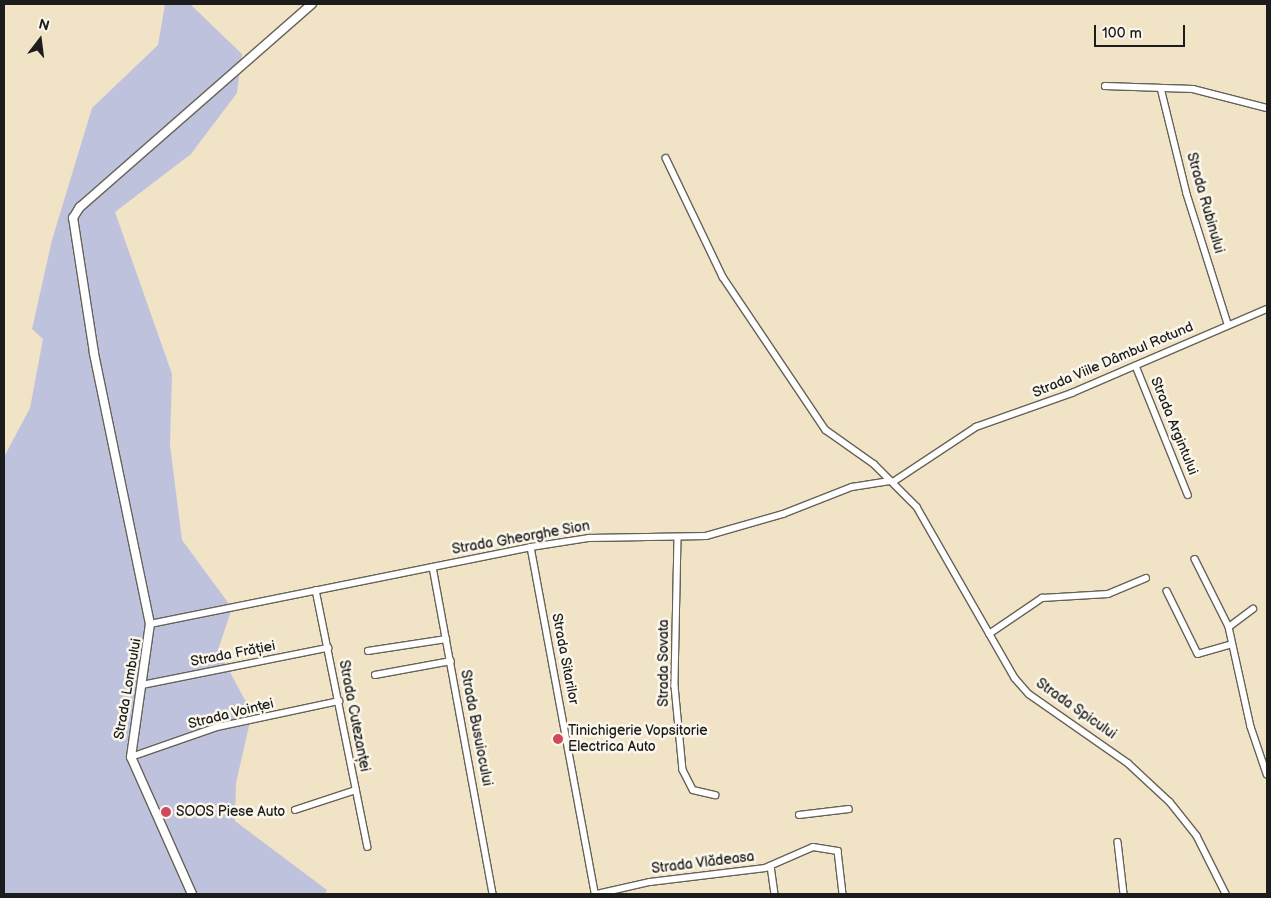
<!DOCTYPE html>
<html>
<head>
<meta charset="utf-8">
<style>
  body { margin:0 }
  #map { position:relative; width:1271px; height:898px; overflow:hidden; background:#f1e3c6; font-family:"Balsamiq Sans",sans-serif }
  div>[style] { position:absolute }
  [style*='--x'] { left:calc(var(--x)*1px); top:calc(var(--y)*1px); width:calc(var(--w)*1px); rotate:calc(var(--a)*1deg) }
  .industrial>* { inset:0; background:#bfc2dd }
  .roads { filter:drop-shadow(1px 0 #676258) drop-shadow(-1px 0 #676258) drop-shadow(0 1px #676258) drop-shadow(0 -1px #676258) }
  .street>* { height:5.5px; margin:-2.75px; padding:0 2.75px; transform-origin:2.75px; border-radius:2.75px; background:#fff }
  .secondary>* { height:8px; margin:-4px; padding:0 4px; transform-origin:4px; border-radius:4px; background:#fff }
  .dots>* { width:14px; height:14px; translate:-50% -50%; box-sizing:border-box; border:2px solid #fbf7ec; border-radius:50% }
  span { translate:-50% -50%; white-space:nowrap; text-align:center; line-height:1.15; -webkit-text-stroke:5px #fbf7ec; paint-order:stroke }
  .street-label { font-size:14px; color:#1c1c1c }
  .poi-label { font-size:14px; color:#1c1c1c }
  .left { translate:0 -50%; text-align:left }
  .frame { position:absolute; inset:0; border:5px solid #1c1c1c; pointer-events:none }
  .north { position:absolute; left:15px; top:15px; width:50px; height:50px; -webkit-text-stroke:4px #fbf7ec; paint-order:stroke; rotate:15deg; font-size:14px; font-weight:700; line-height:20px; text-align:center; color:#1c1c1c }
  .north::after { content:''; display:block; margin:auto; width:18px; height:22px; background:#1c1c1c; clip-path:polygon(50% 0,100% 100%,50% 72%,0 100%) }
  .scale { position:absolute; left:1094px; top:25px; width:91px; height:22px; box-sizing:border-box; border:2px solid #1c1c1c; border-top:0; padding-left:6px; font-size:15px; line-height:18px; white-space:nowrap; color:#1c1c1c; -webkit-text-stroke:4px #fbf7ec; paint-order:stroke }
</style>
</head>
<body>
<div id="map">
  <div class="industrial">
    <i style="clip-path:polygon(165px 4px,190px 4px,242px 54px,237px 93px,191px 154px,115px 212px,172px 374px,170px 445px,182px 540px,232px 608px,218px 650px,252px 713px,236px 783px,235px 821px,327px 890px,325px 894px,4px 894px,4px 457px,30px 408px,43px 339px,32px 329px,52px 240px,92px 108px,158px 45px)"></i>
  </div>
  <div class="roads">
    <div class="street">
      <i style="--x:1105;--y:86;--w:88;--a:2"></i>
      <i style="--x:1193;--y:89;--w:76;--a:14.4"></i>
      <i style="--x:1161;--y:88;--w:109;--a:76.2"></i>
      <i style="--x:1187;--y:194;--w:136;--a:72.5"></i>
      <i style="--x:666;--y:158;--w:132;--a:64.4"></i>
      <i style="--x:723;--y:277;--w:184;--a:56.1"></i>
      <i style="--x:826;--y:430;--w:59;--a:35.3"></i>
      <i style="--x:874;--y:464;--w:61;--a:45"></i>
      <i style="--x:917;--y:507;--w:197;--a:60.2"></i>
      <i style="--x:1015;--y:678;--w:21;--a:49"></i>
      <i style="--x:1029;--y:694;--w:121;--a:34.9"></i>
      <i style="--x:1128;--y:763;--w:57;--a:42.9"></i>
      <i style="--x:1170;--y:802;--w:43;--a:51.5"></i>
      <i style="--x:1197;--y:836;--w:65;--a:63.4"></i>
      <i style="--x:1136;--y:366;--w:139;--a:68"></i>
      <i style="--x:893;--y:482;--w:100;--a:-33.5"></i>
      <i style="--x:976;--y:427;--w:102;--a:-19.5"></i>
      <i style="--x:1072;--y:393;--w:212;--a:-23.3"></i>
      <i style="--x:678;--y:538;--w:148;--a:91.2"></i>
      <i style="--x:675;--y:686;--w:84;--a:84.6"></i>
      <i style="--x:683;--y:770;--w:22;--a:63"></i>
      <i style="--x:693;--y:790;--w:23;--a:13"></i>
      <i style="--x:531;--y:547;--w:353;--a:79.5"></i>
      <i style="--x:1195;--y:559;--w:76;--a:63.4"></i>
      <i style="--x:1229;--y:627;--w:102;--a:77.6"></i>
      <i style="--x:1251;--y:727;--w:50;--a:71.2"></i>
      <i style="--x:433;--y:567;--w:332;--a:79.6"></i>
      <i style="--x:316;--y:590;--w:262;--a:78.6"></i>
      <i style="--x:1167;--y:591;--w:70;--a:63.8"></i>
      <i style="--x:1198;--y:654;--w:35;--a:-16"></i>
      <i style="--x:150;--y:624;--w:389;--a:-11.4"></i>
      <i style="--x:531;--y:547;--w:59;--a:-8.8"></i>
      <i style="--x:589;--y:538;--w:117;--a:-1"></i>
      <i style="--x:706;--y:536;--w:80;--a:-15.9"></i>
      <i style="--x:783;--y:514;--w:74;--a:-21.4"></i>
      <i style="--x:852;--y:487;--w:38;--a:-9"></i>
      <i style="--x:1229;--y:627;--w:30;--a:-37"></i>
      <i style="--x:989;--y:634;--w:64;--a:-34.2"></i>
      <i style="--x:1042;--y:598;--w:66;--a:-3.5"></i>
      <i style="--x:1108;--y:594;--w:41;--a:-22.8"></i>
      <i style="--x:368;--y:651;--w:79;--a:-8.7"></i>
      <i style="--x:375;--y:675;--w:77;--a:-10.4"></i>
      <i style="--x:142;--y:685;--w:190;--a:-11.3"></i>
      <i style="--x:131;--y:757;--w:91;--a:-19.2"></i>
      <i style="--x:217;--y:727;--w:125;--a:-12"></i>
      <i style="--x:295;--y:810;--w:64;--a:-18.2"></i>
      <i style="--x:799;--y:815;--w:50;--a:-6.8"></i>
      <i style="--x:1118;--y:842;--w:52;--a:83.4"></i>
      <i style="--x:771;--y:866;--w:28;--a:82"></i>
      <i style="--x:597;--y:894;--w:54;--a:-12.8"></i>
      <i style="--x:650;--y:882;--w:116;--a:-6.9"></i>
      <i style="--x:765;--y:868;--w:52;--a:-23.6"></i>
      <i style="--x:813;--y:847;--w:25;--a:9"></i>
      <i style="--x:838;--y:851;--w:43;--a:83.4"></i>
    </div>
    <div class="secondary">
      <i style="--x:192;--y:894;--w:150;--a:-114"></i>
      <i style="--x:131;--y:757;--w:134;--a:-81.9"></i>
      <i style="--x:150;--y:624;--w:277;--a:-101.7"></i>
      <i style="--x:94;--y:353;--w:137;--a:-98.8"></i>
      <i style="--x:73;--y:218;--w:13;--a:-58"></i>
      <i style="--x:80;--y:207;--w:308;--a:-41.2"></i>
    </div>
  </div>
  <div class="dots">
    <i style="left:558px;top:739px;background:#d1495b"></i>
    <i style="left:166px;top:812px;background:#d1495b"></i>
  </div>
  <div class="street-label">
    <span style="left:1205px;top:203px;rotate:74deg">Strada Rubinului</span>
    <span style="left:1113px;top:360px;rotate:-23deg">Strada Viile Dâmbul Rotund</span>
    <span style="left:1174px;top:426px;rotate:68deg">Strada Argintului</span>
    <span style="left:521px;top:538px;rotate:-10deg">Strada Gheorghe Sion</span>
    <span style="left:233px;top:654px;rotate:-11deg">Strada Frăției</span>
    <span style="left:565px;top:659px;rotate:79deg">Strada Sitarilor</span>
    <span style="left:664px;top:663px;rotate:-90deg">Strada Sovata</span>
    <span style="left:128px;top:689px;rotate:-80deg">Strada Lombului</span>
    <span style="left:1076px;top:709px;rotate:35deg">Strada Spicului</span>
    <span style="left:231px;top:714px;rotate:-14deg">Strada Voinței</span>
    <span style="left:354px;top:716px;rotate:79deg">Strada Cutezanței</span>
    <span style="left:476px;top:728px;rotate:79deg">Strada Busuiocului</span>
    <span style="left:703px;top:863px;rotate:-7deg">Strada Vlădeasa</span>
  </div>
  <div class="poi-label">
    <span class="left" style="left:568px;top:739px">Tinichigerie Vopsitorie<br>Electrica Auto</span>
    <span class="left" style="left:176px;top:812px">SOOS Piese Auto</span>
  </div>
  <div class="frame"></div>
  <div class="north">N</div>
  <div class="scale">100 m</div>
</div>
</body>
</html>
